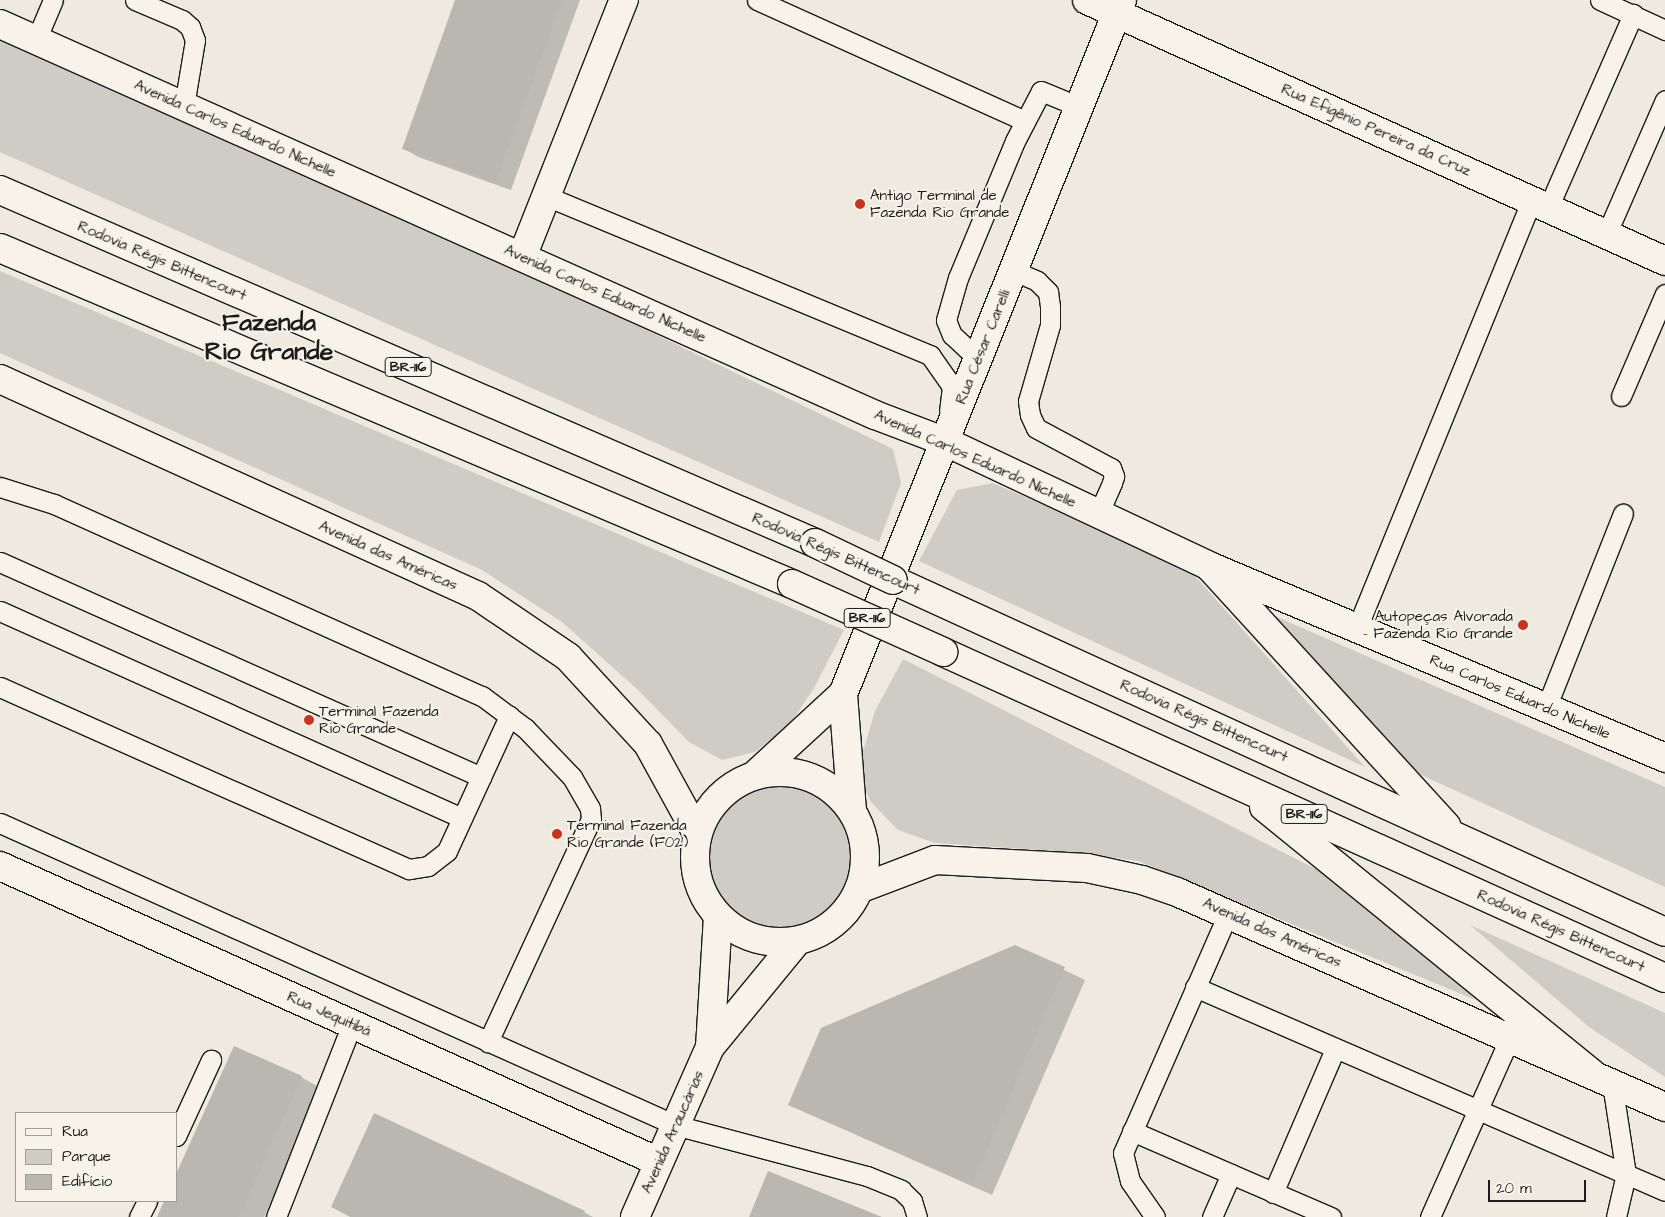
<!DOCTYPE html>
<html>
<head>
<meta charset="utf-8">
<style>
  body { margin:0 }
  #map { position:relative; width:1665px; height:1217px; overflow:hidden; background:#eeeae0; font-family:"Architects Daughter",sans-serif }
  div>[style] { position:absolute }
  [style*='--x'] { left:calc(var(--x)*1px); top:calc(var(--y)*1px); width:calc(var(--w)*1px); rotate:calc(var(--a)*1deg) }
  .green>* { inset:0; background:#cfccc3 }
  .round { border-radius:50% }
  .shadow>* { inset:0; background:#0003 }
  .building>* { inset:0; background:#bab7af }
  .roads { filter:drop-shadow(1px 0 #1c1c1c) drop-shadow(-1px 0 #1c1c1c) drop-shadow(0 1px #1c1c1c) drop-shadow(0 -1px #1c1c1c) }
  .lane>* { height:19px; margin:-9.5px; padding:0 9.5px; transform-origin:9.5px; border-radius:9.5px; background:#f7f3e8 }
  .street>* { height:28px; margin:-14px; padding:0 14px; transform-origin:14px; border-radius:14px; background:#f7f3e8 }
  .secondary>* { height:28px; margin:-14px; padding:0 14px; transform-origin:14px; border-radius:14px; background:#f7f3e8 }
  .secondary>.ring { margin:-14px; padding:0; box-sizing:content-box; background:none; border:28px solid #f7f3e8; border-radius:50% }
  .highway>* { height:28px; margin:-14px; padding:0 14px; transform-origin:14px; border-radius:14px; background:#f7f3e8 }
  .bridges { filter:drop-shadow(1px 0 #1c1c1c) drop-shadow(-1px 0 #1c1c1c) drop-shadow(0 1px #1c1c1c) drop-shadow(0 -1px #1c1c1c) }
  .highway-bridge>* { height:28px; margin:-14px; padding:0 14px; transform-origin:14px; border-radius:14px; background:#f7f3e8 }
  .dots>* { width:14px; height:14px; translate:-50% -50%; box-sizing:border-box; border:2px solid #f7f3e8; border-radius:50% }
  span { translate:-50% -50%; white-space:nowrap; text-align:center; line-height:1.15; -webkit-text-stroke:4px #f7f3e8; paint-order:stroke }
  .shield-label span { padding:1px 4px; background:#f7f3e8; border:1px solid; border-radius:4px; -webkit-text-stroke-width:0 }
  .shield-label { font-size:14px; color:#1c1c1c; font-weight:700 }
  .street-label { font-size:15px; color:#1c1c1c }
  .poi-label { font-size:15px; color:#1c1c1c }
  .left { translate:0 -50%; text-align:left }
  .right { translate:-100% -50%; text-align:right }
  .town-label { font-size:25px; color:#1c1c1c; font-weight:700 }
  .legend { position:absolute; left:15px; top:1112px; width:162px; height:90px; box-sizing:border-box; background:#f7f3e8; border:1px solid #9f9d96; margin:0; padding:6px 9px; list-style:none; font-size:15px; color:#1c1c1c }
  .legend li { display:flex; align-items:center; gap:10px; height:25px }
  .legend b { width:25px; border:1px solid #9f9d96 }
  .scale { position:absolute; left:1488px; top:1180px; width:98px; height:22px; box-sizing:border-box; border:2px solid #1c1c1c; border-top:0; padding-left:6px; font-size:15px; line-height:18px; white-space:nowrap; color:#1c1c1c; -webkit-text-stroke:4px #f7f3e8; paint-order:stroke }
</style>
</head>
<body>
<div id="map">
  <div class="green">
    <i style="clip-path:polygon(0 38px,514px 266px,893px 449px,901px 483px,879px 542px,0 152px)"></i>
    <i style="clip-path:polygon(0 271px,844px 630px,814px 688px,790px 724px,755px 752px,722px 760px,689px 742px,637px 689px,562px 622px,482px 570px,0 353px)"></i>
    <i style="clip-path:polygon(993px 483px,1188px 568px,1365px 767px,919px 561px,957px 490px)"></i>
    <i style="clip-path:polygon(1275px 616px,1665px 787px,1665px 887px,1402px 766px)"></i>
    <i style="clip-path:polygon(903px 659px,1363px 893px,1476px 1000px,1138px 861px,1071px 852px,935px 843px,898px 830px,871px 802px,861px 781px,861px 758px,875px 711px)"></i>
    <i class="round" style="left:703px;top:780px;width:154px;height:154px"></i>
    <i style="clip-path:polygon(1470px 925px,1665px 1013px,1665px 1077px,1589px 1027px)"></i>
  </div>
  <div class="shadow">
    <i style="clip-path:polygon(456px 0,580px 0,511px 190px,418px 157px,403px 148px)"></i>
    <i style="clip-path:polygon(1015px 946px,1085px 980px,992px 1195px,789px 1105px)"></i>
    <i style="clip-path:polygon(301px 1077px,322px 1089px,264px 1217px,159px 1217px,166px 1201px,176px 1201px)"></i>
    <i style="clip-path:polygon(332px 1207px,584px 1212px,593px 1217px,350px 1217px)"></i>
  </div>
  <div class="building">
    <i style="clip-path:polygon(455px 0,562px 0,496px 182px,402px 149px)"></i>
    <i style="clip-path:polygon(1015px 945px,1065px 967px,972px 1185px,788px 1105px,821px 1028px)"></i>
    <i style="clip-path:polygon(234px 1046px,302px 1076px,239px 1217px,157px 1217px,164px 1201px,176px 1201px,176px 1174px)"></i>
    <i style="clip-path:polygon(374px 1113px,585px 1211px,582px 1217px,352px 1217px,331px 1207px)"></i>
    <i style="clip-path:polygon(768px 1171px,882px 1217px,749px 1217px)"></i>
  </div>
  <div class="roads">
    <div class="lane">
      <i style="--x:135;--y:0;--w:51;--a:23.1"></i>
      <i style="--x:182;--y:20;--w:11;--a:41"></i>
      <i style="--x:190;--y:27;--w:14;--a:69"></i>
      <i style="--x:195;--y:40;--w:67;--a:99.5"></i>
      <i style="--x:757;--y:0;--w:294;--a:24.3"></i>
      <i style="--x:1600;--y:0;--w:72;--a:24.8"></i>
      <i style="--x:36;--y:40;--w:43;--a:-67"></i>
      <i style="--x:546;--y:196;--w:416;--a:22.5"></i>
      <i style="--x:930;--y:355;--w:39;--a:55"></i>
      <i style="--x:952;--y:387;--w:24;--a:97"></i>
      <i style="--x:1548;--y:208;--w:212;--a:-66.3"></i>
      <i style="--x:1606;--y:235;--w:147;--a:-66.4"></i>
      <i style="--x:1014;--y:271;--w:25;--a:23"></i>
      <i style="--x:1037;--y:281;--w:16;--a:45"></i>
      <i style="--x:1048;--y:292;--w:15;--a:82"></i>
      <i style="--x:1050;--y:307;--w:18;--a:90"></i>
      <i style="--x:1050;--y:325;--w:79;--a:106.1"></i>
      <i style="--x:1028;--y:401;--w:14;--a:82"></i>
      <i style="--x:1030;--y:415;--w:14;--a:65"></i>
      <i style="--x:1036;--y:428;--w:85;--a:28.1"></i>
      <i style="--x:1111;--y:468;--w:9;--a:69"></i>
      <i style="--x:1114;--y:476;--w:7;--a:106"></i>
      <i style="--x:1112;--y:483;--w:34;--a:114"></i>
      <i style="--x:978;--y:359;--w:35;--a:-137"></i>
      <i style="--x:952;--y:335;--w:16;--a:-112"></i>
      <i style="--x:946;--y:320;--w:44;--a:-74.1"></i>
      <i style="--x:958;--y:278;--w:148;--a:-67.4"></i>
      <i style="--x:1015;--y:141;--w:56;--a:-62.5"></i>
      <i style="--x:1041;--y:91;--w:42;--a:22.3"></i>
      <i style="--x:1621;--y:396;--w:111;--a:-66.7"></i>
      <i style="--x:0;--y:487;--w:57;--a:17.5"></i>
      <i style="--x:54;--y:504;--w:469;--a:24.2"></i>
      <i style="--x:482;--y:696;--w:54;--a:36.7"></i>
      <i style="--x:525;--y:728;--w:68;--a:46.2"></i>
      <i style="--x:572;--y:777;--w:36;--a:60"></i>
      <i style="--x:590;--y:808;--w:11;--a:85"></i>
      <i style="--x:591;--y:819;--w:246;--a:114.8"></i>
      <i style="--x:0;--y:562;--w:527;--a:24.08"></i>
      <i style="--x:0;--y:611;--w:506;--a:24.13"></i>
      <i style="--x:1357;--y:628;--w:462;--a:-67.8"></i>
      <i style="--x:0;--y:687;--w:448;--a:24"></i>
      <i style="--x:409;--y:869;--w:19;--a:-9"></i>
      <i style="--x:428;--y:866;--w:24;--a:-38"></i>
      <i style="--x:447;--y:851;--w:149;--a:-65.3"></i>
      <i style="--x:1546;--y:708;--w:209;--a:-68.4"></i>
      <i style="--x:0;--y:823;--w:739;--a:24.1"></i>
      <i style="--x:675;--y:1125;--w:199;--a:14.9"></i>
      <i style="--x:867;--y:1176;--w:37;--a:22"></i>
      <i style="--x:901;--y:1190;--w:16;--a:45"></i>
      <i style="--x:912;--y:1201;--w:17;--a:73"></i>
      <i style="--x:1195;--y:987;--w:512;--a:23.46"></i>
      <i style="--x:1612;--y:1083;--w:92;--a:81.3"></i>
      <i style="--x:1626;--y:1174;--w:44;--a:103.1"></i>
      <i style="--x:1132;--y:1131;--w:108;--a:23.5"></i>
      <i style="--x:176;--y:1136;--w:84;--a:-65.3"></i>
      <i style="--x:1273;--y:1193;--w:157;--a:-66.7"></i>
      <i style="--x:139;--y:1217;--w:18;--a:-63"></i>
      <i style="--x:276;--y:1217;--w:207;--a:-68.5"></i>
      <i style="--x:1155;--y:1217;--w:44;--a:-124.8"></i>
      <i style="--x:1130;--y:1181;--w:29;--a:-104"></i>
      <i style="--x:1123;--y:1153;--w:261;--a:-66.3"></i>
      <i style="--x:1212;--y:1217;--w:47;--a:-66.2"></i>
      <i style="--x:1231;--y:1174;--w:109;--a:23.3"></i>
      <i style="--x:1430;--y:1217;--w:197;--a:-66"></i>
    </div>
    <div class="street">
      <i style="--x:1087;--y:0;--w:634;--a:24.3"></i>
    </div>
    <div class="secondary">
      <i style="--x:0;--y:24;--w:958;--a:24.08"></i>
      <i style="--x:875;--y:415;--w:76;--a:20.8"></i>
      <i style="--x:946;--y:442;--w:291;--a:25.2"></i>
      <i style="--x:1209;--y:566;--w:495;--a:22.8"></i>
      <i style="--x:522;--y:257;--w:277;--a:-68.4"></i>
      <i style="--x:0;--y:379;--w:525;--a:24.42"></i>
      <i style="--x:478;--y:596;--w:109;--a:34.1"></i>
      <i style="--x:568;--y:657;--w:118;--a:47.4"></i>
      <i style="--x:648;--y:744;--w:102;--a:61.2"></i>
      <i style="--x:843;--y:694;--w:117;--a:85.6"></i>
      <i class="ring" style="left:695px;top:772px;width:142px;height:142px"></i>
      <i style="--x:756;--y:774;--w:118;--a:-42.6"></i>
      <i style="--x:843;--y:694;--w:748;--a:-68.1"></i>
      <i style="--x:0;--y:866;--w:722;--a:24.19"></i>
      <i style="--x:859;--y:889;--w:81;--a:-20.9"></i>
      <i style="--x:935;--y:860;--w:152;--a:3"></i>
      <i style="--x:1087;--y:868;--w:56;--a:12.3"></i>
      <i style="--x:1142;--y:880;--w:37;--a:19"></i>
      <i style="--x:1177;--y:892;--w:533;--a:23.78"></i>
      <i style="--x:710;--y:1047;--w:130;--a:-86.5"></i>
      <i style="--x:635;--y:1217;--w:186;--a:-66.2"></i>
      <i style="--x:710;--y:1047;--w:137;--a:-50.6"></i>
    </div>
    <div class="highway">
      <i style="--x:0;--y:190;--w:888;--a:23.42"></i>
      <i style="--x:0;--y:248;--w:860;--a:22.99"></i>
      <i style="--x:1209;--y:566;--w:352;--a:47.6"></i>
      <i style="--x:893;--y:580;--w:848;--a:24.51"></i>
      <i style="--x:943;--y:652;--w:792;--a:24.3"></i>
      <i style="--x:1264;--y:807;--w:422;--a:39.1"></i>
    </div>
  </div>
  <div class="bridges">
    <div class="highway-bridge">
      <i style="--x:815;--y:543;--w:86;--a:25.4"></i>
      <i style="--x:792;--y:584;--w:166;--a:24.2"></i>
    </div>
  </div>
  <div class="dots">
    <i style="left:860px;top:204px;background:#c8321e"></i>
    <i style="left:1523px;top:625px;background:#c8321e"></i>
    <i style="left:309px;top:720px;background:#c8321e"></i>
    <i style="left:557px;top:834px;background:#c8321e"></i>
  </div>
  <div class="shield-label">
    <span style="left:408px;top:367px">BR-116</span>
    <span style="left:867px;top:618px">BR-116</span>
    <span style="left:1304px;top:814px">BR-116</span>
  </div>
  <div class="street-label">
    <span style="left:235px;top:129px;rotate:24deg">Avenida Carlos Eduardo Nichelle</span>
    <span style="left:1376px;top:130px;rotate:24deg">Rua Efigênio Pereira da Cruz</span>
    <span style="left:162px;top:261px;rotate:23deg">Rodovia Régis Bittencourt</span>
    <span style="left:605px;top:294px;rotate:24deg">Avenida Carlos Eduardo Nichelle</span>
    <span style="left:983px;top:347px;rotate:-68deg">Rua César Carelli</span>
    <span style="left:975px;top:459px;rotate:24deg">Avenida Carlos Eduardo Nichelle</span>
    <span style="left:836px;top:554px;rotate:24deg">Rodovia Régis Bittencourt</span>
    <span style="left:388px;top:556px;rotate:24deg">Avenida das Américas</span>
    <span style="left:1520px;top:697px;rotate:23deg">Rua Carlos Eduardo Nichelle</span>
    <span style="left:1204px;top:721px;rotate:24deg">Rodovia Régis Bittencourt</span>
    <span style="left:1561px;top:931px;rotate:24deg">Rodovia Régis Bittencourt</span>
    <span style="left:1272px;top:933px;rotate:24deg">Avenida das Américas</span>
    <span style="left:329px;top:1014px;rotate:24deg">Rua Jequitibá</span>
    <span style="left:673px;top:1132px;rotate:-66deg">Avenida Araucárias</span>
  </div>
  <div class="poi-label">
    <span class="left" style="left:870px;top:204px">Antigo Terminal de<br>Fazenda Rio Grande</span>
    <span class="right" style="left:1513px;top:625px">Autopeças Alvorada<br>- Fazenda Rio Grande</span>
    <span class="left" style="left:319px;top:720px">Terminal Fazenda<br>Rio Grande</span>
    <span class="left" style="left:567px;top:834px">Terminal Fazenda<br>Rio Grande (F02)</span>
  </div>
  <div class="town-label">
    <span style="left:269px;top:338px">Fazenda<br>Rio Grande</span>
  </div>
  <ul class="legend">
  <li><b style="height:6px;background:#f7f3e8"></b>Rua</li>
  <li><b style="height:14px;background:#cfccc3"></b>Parque</li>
  <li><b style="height:14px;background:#bab7af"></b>Edifício</li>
  </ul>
  <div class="scale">20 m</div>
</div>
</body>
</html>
